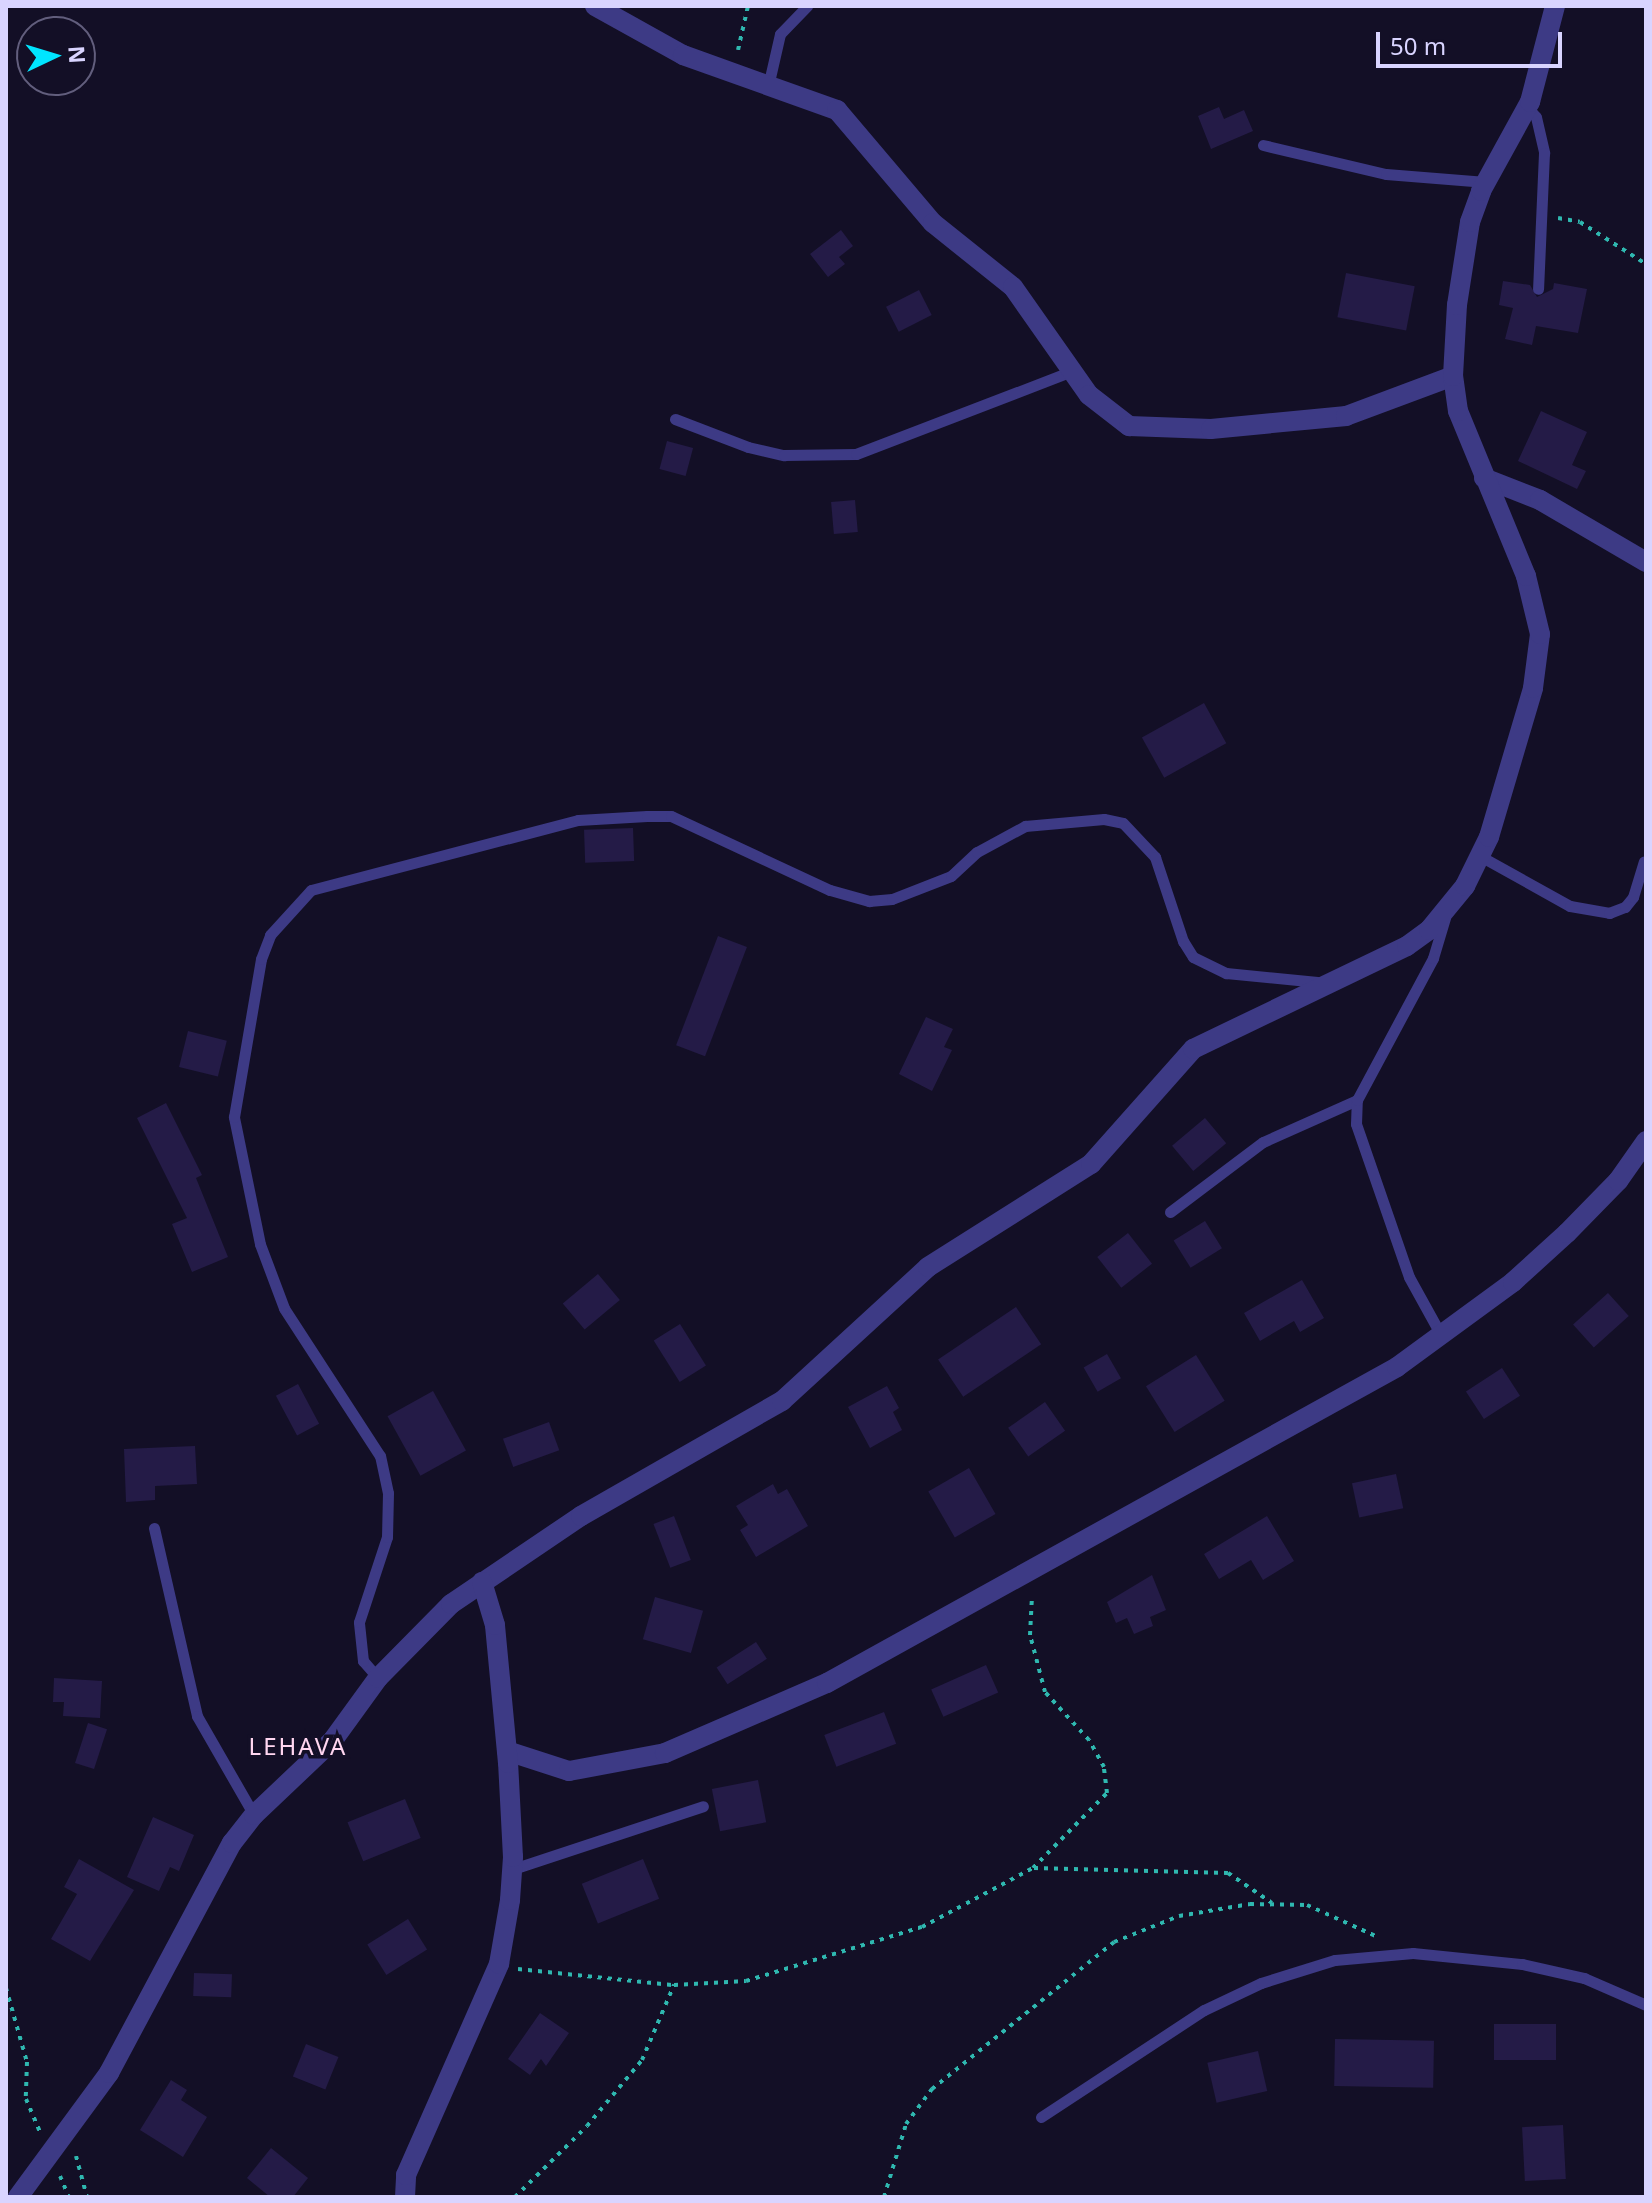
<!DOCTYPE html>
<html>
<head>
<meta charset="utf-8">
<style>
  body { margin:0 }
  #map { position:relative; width:1652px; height:2203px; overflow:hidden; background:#130f26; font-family:"Noto Sans",sans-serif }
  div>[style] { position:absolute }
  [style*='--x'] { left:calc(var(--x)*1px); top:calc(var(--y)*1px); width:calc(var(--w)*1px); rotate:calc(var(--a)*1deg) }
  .building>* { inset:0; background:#241b47; transform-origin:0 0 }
  .path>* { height:4px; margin-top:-2px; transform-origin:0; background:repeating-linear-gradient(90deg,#2fb8b0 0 4px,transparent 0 10px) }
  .service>* { height:11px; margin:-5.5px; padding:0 5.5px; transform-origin:5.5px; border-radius:5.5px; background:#3d3a85 }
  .minor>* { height:20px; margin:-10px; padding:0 10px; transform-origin:10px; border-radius:10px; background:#3d3a85 }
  span { translate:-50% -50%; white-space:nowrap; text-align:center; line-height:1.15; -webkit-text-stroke:7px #130f26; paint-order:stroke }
  .quarter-label { font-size:24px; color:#ffd6f0; letter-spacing:2px }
  .frame { position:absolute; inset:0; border:8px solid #d9d4ff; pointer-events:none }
  .north { position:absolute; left:16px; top:16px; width:80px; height:80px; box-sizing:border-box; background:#130f26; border:2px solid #625e7d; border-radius:50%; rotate:86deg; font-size:22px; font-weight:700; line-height:32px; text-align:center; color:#d9d4ff }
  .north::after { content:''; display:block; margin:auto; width:28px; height:36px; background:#00e5ff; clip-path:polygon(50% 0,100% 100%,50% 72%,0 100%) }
  .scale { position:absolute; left:1376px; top:32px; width:186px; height:36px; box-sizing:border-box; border:4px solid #d9d4ff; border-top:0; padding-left:10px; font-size:24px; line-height:28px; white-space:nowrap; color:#d9d4ff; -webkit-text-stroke:6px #130f26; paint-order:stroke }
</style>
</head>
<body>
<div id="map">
  <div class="building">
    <i style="clip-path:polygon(1219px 107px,1224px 119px,1244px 110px,1253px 131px,1211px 149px,1198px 116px)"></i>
    <i style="clip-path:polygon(841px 230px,853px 246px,839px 257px,845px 264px,828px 277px,810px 254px)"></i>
    <i style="left:1346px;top:273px;width:70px;height:45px;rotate:11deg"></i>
    <i style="clip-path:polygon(1503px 281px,1530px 285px,1537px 297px,1553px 289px,1554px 283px,1587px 289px,1578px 333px,1536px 326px,1532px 345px,1505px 339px,1513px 308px,1499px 305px)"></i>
    <i style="left:919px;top:290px;width:28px;height:37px;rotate:63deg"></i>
    <i style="clip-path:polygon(1541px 411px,1587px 432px,1572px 465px,1586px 471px,1577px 489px,1518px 461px)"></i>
    <i style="left:667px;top:441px;width:27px;height:29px;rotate:15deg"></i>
    <i style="left:855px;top:500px;width:32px;height:24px;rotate:85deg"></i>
    <i style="left:1204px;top:703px;width:46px;height:71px;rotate:61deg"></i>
    <i style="left:633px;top:828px;width:33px;height:49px;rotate:88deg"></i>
    <i style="left:718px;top:936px;width:31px;height:117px;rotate:21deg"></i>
    <i style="clip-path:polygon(926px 1017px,953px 1029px,944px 1047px,952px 1050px,932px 1091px,899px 1074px)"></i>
    <i style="left:188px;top:1031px;width:40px;height:37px;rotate:14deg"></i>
    <i style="clip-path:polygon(166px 1103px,202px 1175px,196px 1178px,228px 1257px,192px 1272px,172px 1224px,187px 1218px,137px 1118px)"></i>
    <i style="left:1205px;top:1118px;width:33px;height:43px;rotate:50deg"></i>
    <i style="left:1205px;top:1221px;width:32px;height:37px;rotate:58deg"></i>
    <i style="left:1128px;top:1233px;width:39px;height:39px;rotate:52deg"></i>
    <i style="left:598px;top:1274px;width:34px;height:46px;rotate:50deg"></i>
    <i style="clip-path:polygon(1302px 1280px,1324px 1318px,1300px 1332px,1294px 1321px,1260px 1341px,1244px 1313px)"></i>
    <i style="left:1608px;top:1293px;width:31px;height:47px;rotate:48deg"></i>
    <i style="left:1016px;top:1307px;width:45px;height:94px;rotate:56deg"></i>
    <i style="left:680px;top:1324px;width:49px;height:31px;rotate:58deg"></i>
    <i style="left:1107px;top:1354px;width:28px;height:27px;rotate:60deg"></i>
    <i style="left:1196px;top:1355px;width:54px;height:59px;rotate:58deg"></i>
    <i style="left:1502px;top:1368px;width:33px;height:43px;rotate:57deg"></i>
    <i style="left:298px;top:1384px;width:45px;height:25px;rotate:62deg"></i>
    <i style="clip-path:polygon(887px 1386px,899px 1408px,893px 1412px,902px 1430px,870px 1448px,848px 1407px)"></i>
    <i style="left:433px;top:1391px;width:68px;height:52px;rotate:61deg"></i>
    <i style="left:1045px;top:1402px;width:35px;height:45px;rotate:55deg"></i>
    <i style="left:549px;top:1422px;width:30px;height:49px;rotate:70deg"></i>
    <i style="clip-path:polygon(195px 1446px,197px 1484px,155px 1486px,155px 1500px,126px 1502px,124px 1449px)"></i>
    <i style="left:969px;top:1468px;width:53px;height:47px;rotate:60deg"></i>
    <i style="left:1396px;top:1474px;width:35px;height:45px;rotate:78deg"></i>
    <i style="clip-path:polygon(773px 1484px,778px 1494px,787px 1489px,808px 1526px,756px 1557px,740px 1530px,748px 1525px,736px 1506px)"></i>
    <i style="left:674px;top:1516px;width:47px;height:22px;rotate:69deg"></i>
    <i style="clip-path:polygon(1267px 1516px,1294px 1561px,1263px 1580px,1251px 1560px,1219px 1579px,1204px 1554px)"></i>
    <i style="clip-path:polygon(1152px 1575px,1166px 1610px,1150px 1617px,1153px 1626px,1134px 1634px,1127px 1618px,1116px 1623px,1107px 1602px)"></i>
    <i style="left:655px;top:1597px;width:50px;height:44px;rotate:16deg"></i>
    <i style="left:756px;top:1642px;width:20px;height:47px;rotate:57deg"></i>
    <i style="left:986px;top:1665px;width:30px;height:60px;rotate:66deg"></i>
    <i style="clip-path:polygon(54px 1678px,102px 1681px,100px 1718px,63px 1716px,64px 1702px,53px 1702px)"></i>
    <i style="left:884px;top:1712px;width:34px;height:64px;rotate:69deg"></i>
    <i style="left:88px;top:1723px;width:20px;height:42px;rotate:18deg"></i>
    <i style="left:758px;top:1780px;width:43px;height:47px;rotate:79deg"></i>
    <i style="left:405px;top:1799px;width:42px;height:62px;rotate:68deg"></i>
    <i style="clip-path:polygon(153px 1817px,194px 1835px,179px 1871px,170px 1867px,159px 1891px,127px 1877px)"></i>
    <i style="clip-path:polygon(79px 1859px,134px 1890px,90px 1961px,51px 1939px,77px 1894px,64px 1887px)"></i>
    <i style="left:643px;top:1859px;width:43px;height:66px;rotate:68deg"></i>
    <i style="left:408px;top:1919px;width:36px;height:48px;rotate:58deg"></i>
    <i style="left:194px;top:1973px;width:38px;height:23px;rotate:2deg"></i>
    <i style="clip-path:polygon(540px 2013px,569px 2033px,546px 2066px,541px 2059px,530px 2075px,508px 2059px)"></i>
    <i style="left:1494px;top:2024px;width:62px;height:36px"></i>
    <i style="left:1335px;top:2039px;width:99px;height:47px;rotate:1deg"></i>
    <i style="left:306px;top:2044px;width:35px;height:35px;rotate:22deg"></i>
    <i style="left:1258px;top:2051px;width:41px;height:52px;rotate:77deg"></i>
    <i style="clip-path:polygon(171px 2080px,187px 2090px,181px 2100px,207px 2117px,183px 2157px,140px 2130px)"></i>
    <i style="left:1563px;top:2125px;width:54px;height:41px;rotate:87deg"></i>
    <i style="clip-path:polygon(271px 2148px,308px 2178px,293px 2197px,270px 2197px,247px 2178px)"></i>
  </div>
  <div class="path">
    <i style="--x:738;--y:50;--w:45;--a:-77.2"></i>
    <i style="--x:1558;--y:218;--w:22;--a:10"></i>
    <i style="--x:1580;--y:222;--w:78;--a:32.5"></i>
    <i style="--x:6;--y:1663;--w:161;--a:90"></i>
    <i style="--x:1034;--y:1868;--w:194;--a:1.5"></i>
    <i style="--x:1228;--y:1873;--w:53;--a:34.3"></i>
    <i style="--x:518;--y:1969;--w:157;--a:5.9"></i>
    <i style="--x:674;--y:1985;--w:72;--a:-3.2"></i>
    <i style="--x:746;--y:1981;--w:184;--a:-17.1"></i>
    <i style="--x:922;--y:1927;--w:126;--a:-28"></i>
    <i style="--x:1033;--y:1868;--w:105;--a:-45.4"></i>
    <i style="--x:1107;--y:1793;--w:26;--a:-97"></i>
    <i style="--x:1104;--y:1767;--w:31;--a:-119"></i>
    <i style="--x:1089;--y:1740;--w:65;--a:-132.5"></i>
    <i style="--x:1045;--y:1692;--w:59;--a:-104.7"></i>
    <i style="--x:1030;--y:1635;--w:40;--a:-87.1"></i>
    <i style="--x:6;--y:1988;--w:77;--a:74.2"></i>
    <i style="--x:27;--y:2062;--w:37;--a:92"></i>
    <i style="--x:26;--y:2099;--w:36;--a:67"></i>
    <i style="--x:76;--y:2156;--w:42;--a:75"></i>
    <i style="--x:60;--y:2176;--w:23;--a:67"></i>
    <i style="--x:515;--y:2197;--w:101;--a:-44.6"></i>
    <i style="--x:587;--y:2126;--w:86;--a:-50.2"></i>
    <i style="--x:642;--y:2060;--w:82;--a:-66.9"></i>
    <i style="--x:884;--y:2197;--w:76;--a:-73.2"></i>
    <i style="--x:906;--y:2124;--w:44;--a:-53.4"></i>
    <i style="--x:932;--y:2089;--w:234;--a:-38.9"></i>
    <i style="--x:1114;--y:1942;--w:70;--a:-21.8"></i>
    <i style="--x:1179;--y:1916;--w:72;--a:-9.6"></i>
    <i style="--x:1250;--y:1904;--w:57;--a:1"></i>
    <i style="--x:1307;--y:1905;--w:78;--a:24.3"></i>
  </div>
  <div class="service">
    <i style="--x:769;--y:82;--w:49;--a:-77.1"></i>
    <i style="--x:780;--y:34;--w:39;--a:-46"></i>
    <i style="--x:1527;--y:107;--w:13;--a:48"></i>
    <i style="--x:1536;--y:117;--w:37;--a:77"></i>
    <i style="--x:1544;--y:153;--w:136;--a:92.5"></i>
    <i style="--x:1263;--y:145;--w:126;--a:13.3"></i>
    <i style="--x:1386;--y:174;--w:100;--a:4.6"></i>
    <i style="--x:675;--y:419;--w:78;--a:21"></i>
    <i style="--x:748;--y:447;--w:37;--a:13"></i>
    <i style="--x:784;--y:455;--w:72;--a:-0.8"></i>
    <i style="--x:856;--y:454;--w:231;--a:-21"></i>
    <i style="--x:1480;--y:856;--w:103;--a:29.1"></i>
    <i style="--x:1570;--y:906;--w:40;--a:10"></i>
    <i style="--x:1609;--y:913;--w:17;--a:-21"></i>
    <i style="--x:1625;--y:907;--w:13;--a:-51"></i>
    <i style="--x:1633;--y:897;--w:37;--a:-73"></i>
    <i style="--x:1170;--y:1212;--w:116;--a:-37"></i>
    <i style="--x:1263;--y:1142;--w:103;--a:-24.1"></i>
    <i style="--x:1441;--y:1335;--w:66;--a:-118.9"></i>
    <i style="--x:1409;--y:1277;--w:162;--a:-109.1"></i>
    <i style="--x:1356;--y:1124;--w:24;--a:-88"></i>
    <i style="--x:1357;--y:1100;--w:161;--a:-61.8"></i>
    <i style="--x:1433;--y:958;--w:42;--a:-73.3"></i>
    <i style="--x:154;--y:1528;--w:193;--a:77.1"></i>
    <i style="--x:197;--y:1716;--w:114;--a:60.1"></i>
    <i style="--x:378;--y:1678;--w:23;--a:-131"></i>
    <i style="--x:363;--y:1661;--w:39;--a:-96"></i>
    <i style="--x:359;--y:1622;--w:89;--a:-71.8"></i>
    <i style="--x:387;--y:1537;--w:44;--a:-88.7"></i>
    <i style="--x:388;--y:1493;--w:38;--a:-102"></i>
    <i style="--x:380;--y:1456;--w:176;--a:-123"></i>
    <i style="--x:284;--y:1308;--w:68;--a:-110.6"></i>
    <i style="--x:260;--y:1244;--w:130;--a:-101.6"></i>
    <i style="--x:234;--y:1117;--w:160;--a:-80.3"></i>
    <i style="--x:261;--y:959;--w:26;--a:-69"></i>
    <i style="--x:270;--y:935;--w:61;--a:-47.7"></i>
    <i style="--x:311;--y:890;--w:276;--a:-14.7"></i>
    <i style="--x:578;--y:820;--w:69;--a:-3.3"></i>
    <i style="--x:647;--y:816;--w:24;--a:0"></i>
    <i style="--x:671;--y:816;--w:175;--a:25"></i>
    <i style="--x:830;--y:890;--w:41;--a:15.8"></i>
    <i style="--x:869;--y:901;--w:23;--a:-5"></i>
    <i style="--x:892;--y:899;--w:63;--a:-21.3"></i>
    <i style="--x:951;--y:876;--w:35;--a:-43"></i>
    <i style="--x:977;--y:852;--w:55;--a:-28.4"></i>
    <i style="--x:1025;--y:826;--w:79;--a:-5.1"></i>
    <i style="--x:1104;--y:819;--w:19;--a:12"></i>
    <i style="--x:1123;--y:823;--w:47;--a:46.7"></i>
    <i style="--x:1155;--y:857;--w:89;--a:71.6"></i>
    <i style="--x:1183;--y:941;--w:19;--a:58"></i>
    <i style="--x:1193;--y:957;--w:37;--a:26"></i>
    <i style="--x:1226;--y:973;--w:102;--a:5.6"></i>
    <i style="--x:513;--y:1869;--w:200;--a:-18.3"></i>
    <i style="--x:1041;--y:2117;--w:195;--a:-33.3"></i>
    <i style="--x:1204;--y:2010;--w:63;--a:-25.3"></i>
    <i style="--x:1261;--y:1983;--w:77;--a:-17.3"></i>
    <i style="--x:1335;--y:1960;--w:78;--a:-5.1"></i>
    <i style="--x:1413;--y:1953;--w:110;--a:5.8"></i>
    <i style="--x:1522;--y:1964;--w:64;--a:12.7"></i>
    <i style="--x:1584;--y:1978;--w:68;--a:23.5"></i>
  </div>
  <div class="minor">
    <i style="--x:595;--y:6;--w:101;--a:29.1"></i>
    <i style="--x:683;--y:55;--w:164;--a:19.7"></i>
    <i style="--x:837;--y:110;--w:148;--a:49.7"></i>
    <i style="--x:933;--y:223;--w:102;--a:38.7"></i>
    <i style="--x:1013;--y:287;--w:132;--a:54.9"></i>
    <i style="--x:1089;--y:395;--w:51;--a:37.8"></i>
    <i style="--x:1129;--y:426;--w:82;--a:2.1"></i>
    <i style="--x:1211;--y:429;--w:136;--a:-5.5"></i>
    <i style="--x:1346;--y:416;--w:114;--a:-20.5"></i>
    <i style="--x:1484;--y:478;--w:60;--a:21.4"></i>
    <i style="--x:1540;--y:500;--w:123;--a:30.3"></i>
    <i style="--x:507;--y:1751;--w:65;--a:17.9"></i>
    <i style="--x:569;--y:1771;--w:98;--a:-10.6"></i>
    <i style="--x:665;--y:1753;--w:176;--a:-23.4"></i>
    <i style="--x:827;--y:1683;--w:652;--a:-29"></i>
    <i style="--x:1397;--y:1367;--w:144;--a:-36.2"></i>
    <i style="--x:1513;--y:1282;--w:73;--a:-42.2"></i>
    <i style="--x:1567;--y:1233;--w:73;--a:-45.6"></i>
    <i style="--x:1618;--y:1181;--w:49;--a:-55"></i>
    <i style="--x:18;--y:2197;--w:154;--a:-53.7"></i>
    <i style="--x:109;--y:2073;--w:261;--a:-61.9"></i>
    <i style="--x:232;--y:1843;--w:36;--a:-52"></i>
    <i style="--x:254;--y:1815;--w:109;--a:-43.5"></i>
    <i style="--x:333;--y:1740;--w:77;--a:-54"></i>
    <i style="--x:378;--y:1678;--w:104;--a:-45.4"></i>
    <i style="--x:451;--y:1604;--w:157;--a:-34.1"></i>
    <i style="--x:581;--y:1516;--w:232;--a:-29.8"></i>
    <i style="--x:782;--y:1401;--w:198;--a:-42.5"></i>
    <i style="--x:928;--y:1267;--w:193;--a:-32.3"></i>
    <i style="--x:1091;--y:1164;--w:154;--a:-48.4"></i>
    <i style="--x:1193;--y:1049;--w:237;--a:-25.7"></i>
    <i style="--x:1407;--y:946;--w:27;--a:-36"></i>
    <i style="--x:1429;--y:930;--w:57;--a:-50.7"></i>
    <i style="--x:1465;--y:886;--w:55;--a:-63.9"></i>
    <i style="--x:1489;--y:837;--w:155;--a:-73.5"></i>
    <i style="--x:1533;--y:688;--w:54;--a:-82.6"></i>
    <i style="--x:1540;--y:634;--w:60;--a:-103.6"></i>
    <i style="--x:1526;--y:576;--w:178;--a:-112.4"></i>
    <i style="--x:1458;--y:411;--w:35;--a:-98"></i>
    <i style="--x:1453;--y:376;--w:71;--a:-86.8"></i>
    <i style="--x:1457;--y:305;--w:84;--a:-81.1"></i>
    <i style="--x:1470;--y:222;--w:33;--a:-70"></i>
    <i style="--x:1481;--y:191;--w:102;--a:-61.2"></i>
    <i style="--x:1530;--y:102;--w:99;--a:-75.4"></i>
    <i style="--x:405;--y:2197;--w:22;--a:-87"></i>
    <i style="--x:406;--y:2175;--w:231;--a:-66.2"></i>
    <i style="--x:499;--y:1964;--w:65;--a:-80.2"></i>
    <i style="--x:510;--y:1900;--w:43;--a:-86"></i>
    <i style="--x:513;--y:1857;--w:94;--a:-93"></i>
    <i style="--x:508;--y:1763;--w:139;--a:-95.4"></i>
    <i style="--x:495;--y:1625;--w:45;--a:-106.8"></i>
  </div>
  <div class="quarter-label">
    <span style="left:298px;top:1746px">LEHAVA</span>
  </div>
  <div class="frame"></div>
  <div class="north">N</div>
  <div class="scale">50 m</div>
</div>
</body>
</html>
